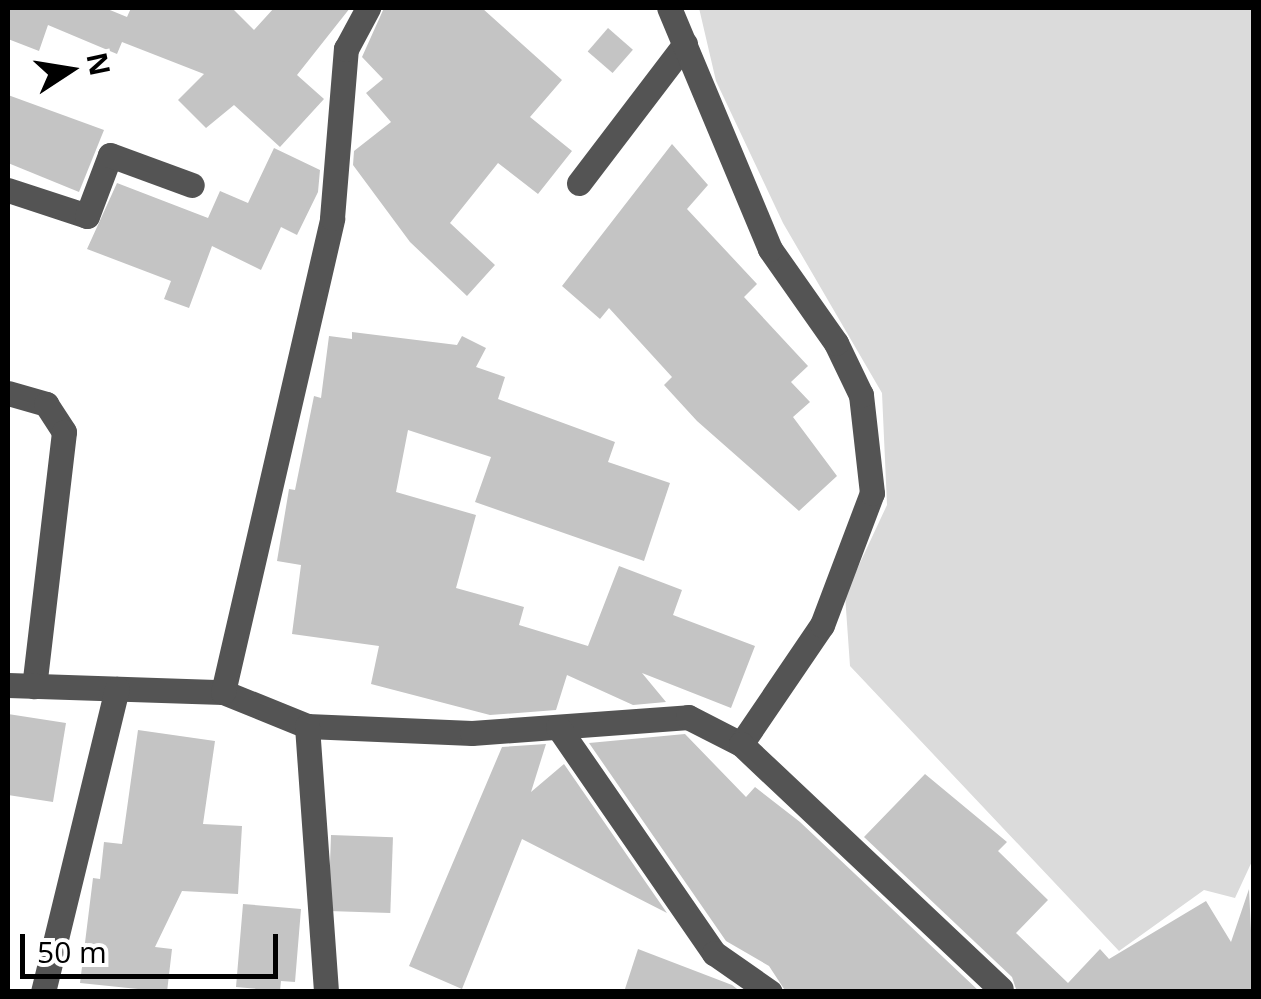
<!DOCTYPE html>
<html>
<head>
<meta charset="utf-8">
<style>
  body { margin:0 }
  #map { position:relative; width:1261px; height:999px; overflow:hidden; background:#fff; font-family:"Open Sans",sans-serif }
  div>[style] { position:absolute }
  [style*='--x'] { left:calc(var(--x)*1px); top:calc(var(--y)*1px); width:calc(var(--w)*1px); rotate:calc(var(--a)*1deg) }
  .green>* { inset:0; background:#dbdbdb }
  .building>* { inset:0; background:#c4c4c4; transform-origin:0 0 }
  .minor>* { height:25px; margin:-12.5px; padding:0 12.5px; transform-origin:12.5px; border-radius:12.5px; background:#545454 }
  span { translate:-50% -50%; white-space:nowrap; text-align:center; line-height:1.15; -webkit-text-stroke:10px #fff; paint-order:stroke }
  .frame { position:absolute; inset:0; border:10px solid #000; pointer-events:none }
  .north { position:absolute; left:20px; top:20px; width:100px; height:100px; -webkit-text-stroke:8px #fff; paint-order:stroke; rotate:78deg; font-size:28px; font-weight:700; line-height:40px; text-align:center; color:#000 }
  .north::after { content:''; display:block; margin:auto; width:35px; height:45px; background:#000; clip-path:polygon(50% 0,100% 100%,50% 72%,0 100%) }
  .scale { position:absolute; left:20px; top:934px; width:258px; height:45px; box-sizing:border-box; border:5px solid #000; border-top:0; padding-left:12px; font-size:30px; line-height:35px; white-space:nowrap; color:#000; -webkit-text-stroke:8px #fff; paint-order:stroke }
</style>
</head>
<body>
<div id="map">
  <div class="green">
    <i style="clip-path:polygon(699px 8px,1253px 8px,1254px 857px,1235px 898px,1204px 890px,1119px 951px,850px 666px,845px 595px,887px 505px,882px 393px,783px 223px,716px 81px)"></i>
  </div>
  <div class="building">
    <i style="clip-path:polygon(8px 8px,105px 8px,127px 17px,131px 8px,232px 8px,254px 30px,274px 8px,350px 8px,297px 75px,324px 99px,280px 147px,234px 105px,206px 128px,178px 100px,204px 74px,122px 42px,117px 54px,48px 25px,39px 51px,8px 39px)"></i>
    <i style="clip-path:polygon(384px 8px,482px 8px,562px 80px,530px 117px,572px 151px,538px 194px,498px 163px,450px 223px,495px 265px,467px 296px,410px 242px,353px 165px,354px 151px,391px 122px,366px 93px,383px 79px,362px 57px)"></i>
    <i style="left:608px;top:28px;width:33px;height:31px;rotate:41deg"></i>
    <i style="clip-path:polygon(8px 95px,104px 130px,79px 192px,8px 163px)"></i>
    <i style="clip-path:polygon(672px 144px,708px 185px,687px 209px,757px 284px,744px 297px,808px 366px,791px 382px,810px 402px,793px 417px,837px 476px,799px 511px,697px 421px,664px 385px,672px 377px,609px 308px,600px 319px,562px 286px)"></i>
    <i style="clip-path:polygon(274px 148px,320px 170px,318px 192px,297px 235px,281px 227px,261px 270px,212px 246px,189px 308px,164px 299px,171px 281px,87px 249px,117px 183px,208px 218px,220px 191px,248px 203px)"></i>
    <i style="clip-path:polygon(352px 332px,457px 345px,462px 336px,486px 348px,476px 367px,505px 377px,498px 399px,615px 442px,608px 462px,670px 483px,644px 561px,475px 502px,491px 457px,408px 430px,396px 492px,476px 515px,456px 588px,524px 607px,519px 625px,588px 646px,619px 566px,682px 590px,673px 615px,755px 646px,731px 708px,642px 673px,666px 702px,633px 705px,567px 675px,556px 710px,490px 715px,371px 684px,379px 646px,292px 634px,301px 565px,277px 561px,289px 489px,295px 490px,314px 396px,321px 398px,329px 336px,352px 339px)"></i>
    <i style="clip-path:polygon(8px 714px,66px 723px,53px 802px,8px 795px)"></i>
    <i style="clip-path:polygon(138px 730px,215px 741px,203px 824px,242px 826px,238px 894px,182px 891px,155px 947px,172px 949px,167px 992px,80px 983px,93px 878px,100px 879px,104px 842px,122px 844px)"></i>
    <i style="clip-path:polygon(685px 734px,746px 797px,755px 787px,800px 822px,980px 992px,786px 992px,769px 966px,726px 941px,589px 743px)"></i>
    <i style="clip-path:polygon(546px 744px,531px 792px,564px 764px,667px 913px,522px 839px,462px 989px,409px 966px,502px 747px)"></i>
    <i style="clip-path:polygon(925px 774px,1007px 842px,998px 851px,1048px 900px,1016px 933px,1068px 983px,1100px 949px,1109px 959px,1206px 901px,1231px 942px,1249px 889px,1254px 992px,1017px 992px,1012px 977px,864px 837px)"></i>
    <i style="left:331px;top:835px;width:62px;height:76px;rotate:2deg"></i>
    <i style="clip-path:polygon(243px 904px,301px 909px,295px 982px,281px 981px,280px 991px,236px 987px)"></i>
    <i style="clip-path:polygon(638px 949px,732px 985px,741px 992px,624px 992px)"></i>
  </div>
  <div class="minor">
    <i style="--x:579;--y:183;--w:175;--a:-52.7"></i>
    <i style="--x:8;--y:190;--w:83;--a:18.2"></i>
    <i style="--x:87;--y:216;--w:65;--a:-69.3"></i>
    <i style="--x:110;--y:155;--w:87;--a:20.1"></i>
    <i style="--x:8;--y:393;--w:40;--a:16"></i>
    <i style="--x:46;--y:404;--w:33;--a:57"></i>
    <i style="--x:64;--y:432;--w:256;--a:96.7"></i>
    <i style="--x:8;--y:685;--w:215;--a:1.9"></i>
    <i style="--x:223;--y:692;--w:91;--a:22"></i>
    <i style="--x:307;--y:726;--w:165;--a:2.4"></i>
    <i style="--x:472;--y:733;--w:217;--a:-4.2"></i>
    <i style="--x:688;--y:717;--w:59;--a:27"></i>
    <i style="--x:741;--y:744;--w:144;--a:-55.8"></i>
    <i style="--x:822;--y:625;--w:141;--a:-69.3"></i>
    <i style="--x:872;--y:493;--w:99;--a:-96.4"></i>
    <i style="--x:861;--y:395;--w:58;--a:-115.7"></i>
    <i style="--x:836;--y:343;--w:115;--a:-125.1"></i>
    <i style="--x:770;--y:249;--w:261;--a:-112.7"></i>
    <i style="--x:223;--y:692;--w:486;--a:-77"></i>
    <i style="--x:332;--y:218;--w:170;--a:-85.3"></i>
    <i style="--x:346;--y:49;--w:47;--a:-61.8"></i>
    <i style="--x:307;--y:726;--w:267;--a:85.9"></i>
    <i style="--x:558;--y:727;--w:275;--a:55.4"></i>
    <i style="--x:714;--y:953;--w:68;--a:34.9"></i>
    <i style="--x:741;--y:744;--w:357;--a:43.3"></i>
    <i style="--x:43;--y:992;--w:312;--a:-76.3"></i>
  </div>
  <div class="frame"></div>
  <div class="north">N</div>
  <div class="scale">50 m</div>
</div>
</body>
</html>
